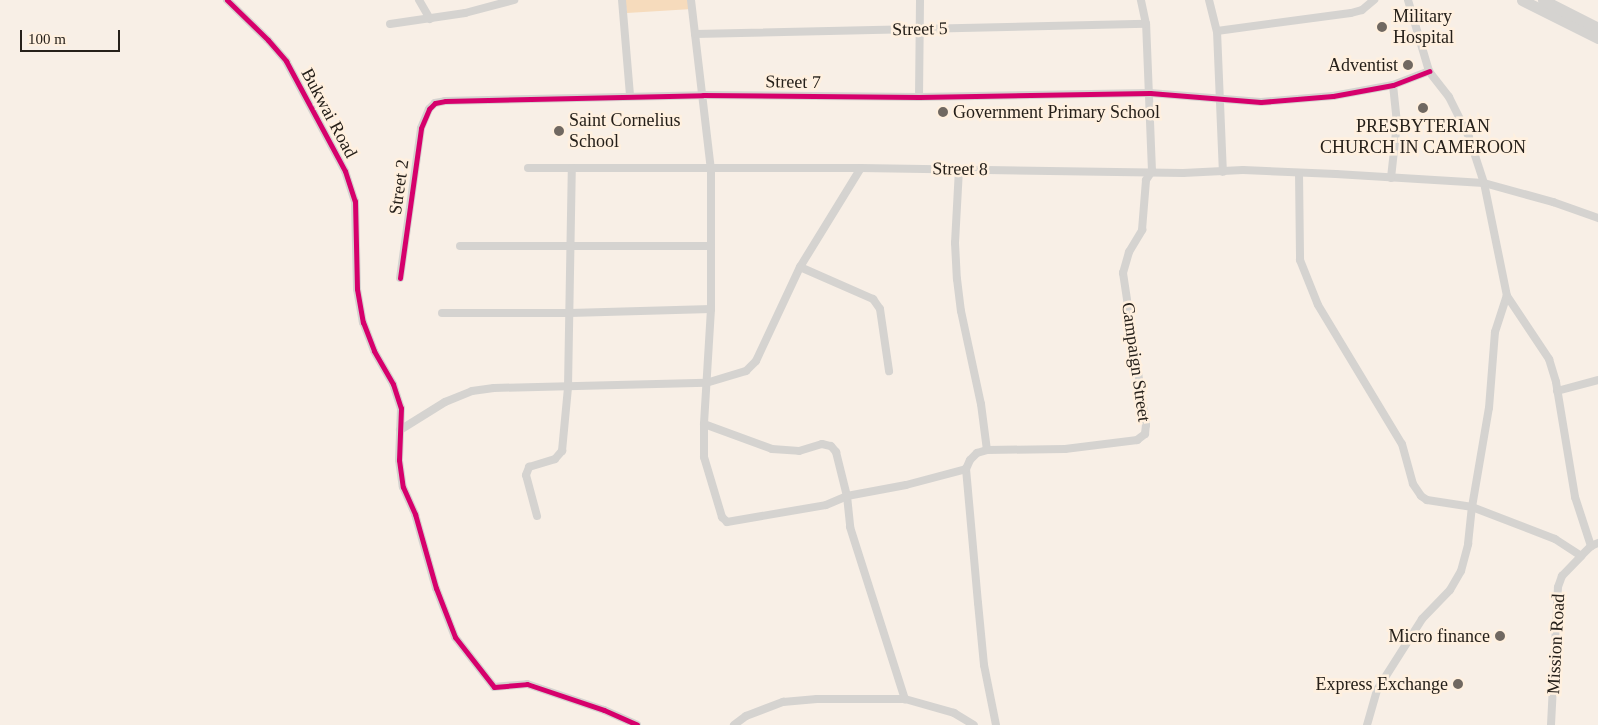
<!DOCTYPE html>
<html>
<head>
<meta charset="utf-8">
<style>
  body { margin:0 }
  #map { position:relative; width:1598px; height:725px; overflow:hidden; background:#f8efe6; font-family:Georgia,serif }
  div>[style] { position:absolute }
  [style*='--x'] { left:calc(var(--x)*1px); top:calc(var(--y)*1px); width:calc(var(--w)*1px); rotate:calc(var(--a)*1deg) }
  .green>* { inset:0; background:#f6dbbc }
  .minor>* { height:8px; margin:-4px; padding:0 4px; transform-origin:4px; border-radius:4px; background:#d5d3d0 }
  .highway>* { height:11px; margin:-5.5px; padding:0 5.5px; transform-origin:5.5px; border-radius:5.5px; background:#d5d3d0 }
  .cycleway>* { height:5px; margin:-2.5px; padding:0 2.5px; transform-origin:2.5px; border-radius:2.5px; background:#d6006c }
  .dots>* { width:14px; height:14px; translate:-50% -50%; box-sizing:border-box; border:2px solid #fff0df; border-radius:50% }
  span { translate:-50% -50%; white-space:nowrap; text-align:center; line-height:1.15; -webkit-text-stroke:5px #fff0df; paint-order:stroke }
  .poi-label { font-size:18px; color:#26201a }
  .left { translate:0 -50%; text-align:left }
  .right { translate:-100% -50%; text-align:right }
  .street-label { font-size:18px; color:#26201a }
  .scale { position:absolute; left:20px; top:30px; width:100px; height:22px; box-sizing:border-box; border:2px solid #26201a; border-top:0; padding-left:6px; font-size:15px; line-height:18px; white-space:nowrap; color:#26201a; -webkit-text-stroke:4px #fff0df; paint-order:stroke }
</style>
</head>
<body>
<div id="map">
  <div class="green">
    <i style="clip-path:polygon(625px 0,691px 0,692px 9px,627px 13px)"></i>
  </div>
  <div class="minor">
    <i style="--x:227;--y:0;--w:57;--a:44.3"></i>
    <i style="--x:268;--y:40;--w:28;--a:49"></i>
    <i style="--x:286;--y:61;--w:125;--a:61.8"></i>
    <i style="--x:345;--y:171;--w:32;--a:72"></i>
    <i style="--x:355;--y:201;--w:88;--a:88.7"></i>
    <i style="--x:357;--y:289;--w:34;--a:80"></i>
    <i style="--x:363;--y:322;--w:31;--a:69"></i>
    <i style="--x:374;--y:351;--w:38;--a:60"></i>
    <i style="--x:393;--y:384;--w:25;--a:72"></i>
    <i style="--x:401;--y:408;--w:52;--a:92.2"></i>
    <i style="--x:399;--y:460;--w:27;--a:82"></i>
    <i style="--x:403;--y:487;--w:30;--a:66"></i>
    <i style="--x:415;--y:514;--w:77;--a:74.2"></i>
    <i style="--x:436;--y:588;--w:53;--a:68.8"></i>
    <i style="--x:455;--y:637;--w:63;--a:52"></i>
    <i style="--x:494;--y:687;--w:33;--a:-5"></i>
    <i style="--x:527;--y:684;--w:81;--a:18.7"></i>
    <i style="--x:604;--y:710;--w:36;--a:24"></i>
    <i style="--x:419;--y:0;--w:22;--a:60"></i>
    <i style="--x:622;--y:0;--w:96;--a:85.2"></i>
    <i style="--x:691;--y:0;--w:170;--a:83.3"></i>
    <i style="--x:711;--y:169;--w:140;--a:90"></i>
    <i style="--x:711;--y:309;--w:115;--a:93.5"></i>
    <i style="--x:704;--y:424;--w:72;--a:20.2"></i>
    <i style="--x:772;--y:449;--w:27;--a:4"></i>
    <i style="--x:799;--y:451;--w:24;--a:-17"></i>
    <i style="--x:822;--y:444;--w:9;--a:13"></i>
    <i style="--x:831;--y:446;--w:8;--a:50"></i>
    <i style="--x:836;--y:452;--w:45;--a:76"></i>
    <i style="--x:847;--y:496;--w:31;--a:84"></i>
    <i style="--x:850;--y:527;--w:181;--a:72.3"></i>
    <i style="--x:1209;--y:0;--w:32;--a:76"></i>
    <i style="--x:1217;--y:31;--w:141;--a:87.6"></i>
    <i style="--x:390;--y:24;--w:76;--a:-8.3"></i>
    <i style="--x:465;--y:13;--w:51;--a:-14.9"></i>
    <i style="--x:1217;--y:31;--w:135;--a:-7.7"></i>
    <i style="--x:1351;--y:13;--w:11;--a:-15"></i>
    <i style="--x:1362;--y:10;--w:16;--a:-40"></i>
    <i style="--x:695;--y:34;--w:451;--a:-1.3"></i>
    <i style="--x:919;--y:97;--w:97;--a:-89.4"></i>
    <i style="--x:528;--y:168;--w:333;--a:0"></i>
    <i style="--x:861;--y:168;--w:322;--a:0.9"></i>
    <i style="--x:1183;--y:173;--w:60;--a:-2.9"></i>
    <i style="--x:1243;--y:170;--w:93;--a:2.5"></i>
    <i style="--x:1336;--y:174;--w:148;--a:3.5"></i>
    <i style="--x:1484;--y:183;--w:72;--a:15.4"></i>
    <i style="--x:1553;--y:202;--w:48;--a:19.6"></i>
    <i style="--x:959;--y:169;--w:74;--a:93.1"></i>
    <i style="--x:955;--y:243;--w:36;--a:87"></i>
    <i style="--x:957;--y:279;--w:32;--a:83"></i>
    <i style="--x:961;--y:311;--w:95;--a:77.9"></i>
    <i style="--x:981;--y:404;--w:46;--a:82.6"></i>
    <i style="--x:1299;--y:173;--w:87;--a:89.3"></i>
    <i style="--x:1300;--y:260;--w:48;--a:68.2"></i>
    <i style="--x:1318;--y:305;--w:162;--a:58.9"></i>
    <i style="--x:1402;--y:444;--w:41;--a:74.6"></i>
    <i style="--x:1413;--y:484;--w:14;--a:56"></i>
    <i style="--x:1421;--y:496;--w:7;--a:34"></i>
    <i style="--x:1427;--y:500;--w:46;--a:8.8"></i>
    <i style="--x:1472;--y:507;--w:89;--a:21.1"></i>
    <i style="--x:1555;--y:539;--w:31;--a:33"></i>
    <i style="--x:1391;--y:178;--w:55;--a:-83.8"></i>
    <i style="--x:1397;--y:123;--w:38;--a:-96"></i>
    <i style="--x:460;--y:246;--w:251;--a:0"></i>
    <i style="--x:800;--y:267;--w:80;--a:23.7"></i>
    <i style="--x:873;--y:299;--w:12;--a:55"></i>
    <i style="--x:880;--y:309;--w:63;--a:81.7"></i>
    <i style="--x:400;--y:278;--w:151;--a:-82"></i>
    <i style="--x:421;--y:128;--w:21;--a:-67"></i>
    <i style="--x:429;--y:109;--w:8;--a:-45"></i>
    <i style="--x:435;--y:103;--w:10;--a:-11"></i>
    <i style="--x:445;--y:101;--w:258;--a:-1.3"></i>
    <i style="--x:703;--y:95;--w:216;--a:0.5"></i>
    <i style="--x:919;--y:97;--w:231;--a:-1"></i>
    <i style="--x:1150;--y:93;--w:111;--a:4.6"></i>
    <i style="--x:1261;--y:102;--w:72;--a:-4.8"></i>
    <i style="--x:1333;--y:96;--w:61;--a:-10.4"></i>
    <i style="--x:1393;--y:85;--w:39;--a:-21"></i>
    <i style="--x:1507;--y:296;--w:76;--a:56.3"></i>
    <i style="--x:1549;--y:359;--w:24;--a:73"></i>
    <i style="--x:1556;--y:382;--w:117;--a:80.6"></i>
    <i style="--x:1575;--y:497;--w:52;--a:71.9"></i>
    <i style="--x:442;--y:313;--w:128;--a:0"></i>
    <i style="--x:570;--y:313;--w:141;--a:-1.6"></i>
    <i style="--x:1557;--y:391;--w:42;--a:-15"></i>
    <i style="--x:704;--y:424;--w:33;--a:90"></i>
    <i style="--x:704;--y:457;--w:63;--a:73.3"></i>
    <i style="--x:722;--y:517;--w:7;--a:45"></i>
    <i style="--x:727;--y:522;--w:100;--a:-9.7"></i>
    <i style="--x:826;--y:505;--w:23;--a:-23"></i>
    <i style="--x:847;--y:496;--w:60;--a:-10.6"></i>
    <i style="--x:906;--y:485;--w:62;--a:-14.9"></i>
    <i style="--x:400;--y:430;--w:53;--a:-31.9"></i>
    <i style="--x:445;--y:402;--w:29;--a:-22"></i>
    <i style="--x:472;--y:391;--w:22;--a:-8"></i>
    <i style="--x:494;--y:388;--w:212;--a:-1.4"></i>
    <i style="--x:706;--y:383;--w:42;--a:-16.7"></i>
    <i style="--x:746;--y:371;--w:14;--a:-45"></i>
    <i style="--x:756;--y:361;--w:104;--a:-64.9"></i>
    <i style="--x:800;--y:267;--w:116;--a:-58.4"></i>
    <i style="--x:537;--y:516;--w:42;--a:-105"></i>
    <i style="--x:526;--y:475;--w:9;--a:-69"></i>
    <i style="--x:529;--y:467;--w:27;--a:-17"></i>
    <i style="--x:555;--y:459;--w:11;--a:-49"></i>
    <i style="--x:562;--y:451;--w:64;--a:-84.6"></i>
    <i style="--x:568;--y:387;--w:219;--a:-89"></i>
    <i style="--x:734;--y:725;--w:15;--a:-37"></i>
    <i style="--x:746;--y:716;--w:40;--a:-21"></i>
    <i style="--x:783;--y:702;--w:34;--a:-5"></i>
    <i style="--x:817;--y:699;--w:88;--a:0"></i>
    <i style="--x:905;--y:699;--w:51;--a:15.9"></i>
    <i style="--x:954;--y:713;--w:23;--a:31"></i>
    <i style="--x:996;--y:725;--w:61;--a:-101.3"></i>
    <i style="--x:984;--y:665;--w:62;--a:-95.5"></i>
    <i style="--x:978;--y:603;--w:135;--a:-95.1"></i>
    <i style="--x:966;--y:469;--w:10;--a:-66"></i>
    <i style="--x:970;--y:460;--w:10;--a:-45"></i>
    <i style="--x:977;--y:453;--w:10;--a:-17"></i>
    <i style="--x:987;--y:450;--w:78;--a:-0.7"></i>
    <i style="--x:1065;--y:449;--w:73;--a:-7.1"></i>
    <i style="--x:1137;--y:440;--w:10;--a:-37"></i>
    <i style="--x:1145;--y:434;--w:9;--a:-84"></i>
    <i style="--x:1146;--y:425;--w:154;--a:-98.6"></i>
    <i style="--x:1123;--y:273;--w:22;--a:-74"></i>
    <i style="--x:1129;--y:252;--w:26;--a:-59"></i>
    <i style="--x:1142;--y:230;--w:50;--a:-85.4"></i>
    <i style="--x:1146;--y:180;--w:11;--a:-56"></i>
    <i style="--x:1152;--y:171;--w:147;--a:-92.3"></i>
    <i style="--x:1146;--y:24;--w:25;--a:-102"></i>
    <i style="--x:1367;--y:725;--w:36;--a:-74"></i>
    <i style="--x:1377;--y:690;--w:84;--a:-57.6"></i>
    <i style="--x:1422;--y:619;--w:40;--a:-46"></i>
    <i style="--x:1450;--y:590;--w:22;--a:-60"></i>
    <i style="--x:1461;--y:571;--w:28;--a:-75"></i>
    <i style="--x:1468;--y:544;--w:37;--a:-84"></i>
    <i style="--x:1472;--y:507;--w:100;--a:-80.3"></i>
    <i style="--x:1489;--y:408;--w:76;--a:-85.5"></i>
    <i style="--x:1495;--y:332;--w:38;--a:-72"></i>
    <i style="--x:1507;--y:296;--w:115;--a:-101.5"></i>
    <i style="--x:1484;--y:183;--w:48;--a:-108.1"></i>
    <i style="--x:1469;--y:137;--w:45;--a:-116.6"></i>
    <i style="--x:1449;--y:97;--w:33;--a:-128"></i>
    <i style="--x:1429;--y:71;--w:74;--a:-106.5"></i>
    <i style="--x:1551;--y:725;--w:138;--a:-87.1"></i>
    <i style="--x:1558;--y:587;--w:12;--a:-70"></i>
    <i style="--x:1562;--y:576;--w:28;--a:-46"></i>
    <i style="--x:1581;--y:556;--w:14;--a:-45"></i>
    <i style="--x:1591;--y:546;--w:8;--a:-23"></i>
  </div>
  <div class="highway">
    <i style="--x:1522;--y:0;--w:85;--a:26.6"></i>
    <i style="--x:1543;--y:0;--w:62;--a:27"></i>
  </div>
  <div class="cycleway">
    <i style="--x:227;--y:0;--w:57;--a:44.3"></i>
    <i style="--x:268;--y:40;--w:28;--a:49"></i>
    <i style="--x:286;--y:61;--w:125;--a:61.8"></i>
    <i style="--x:345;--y:171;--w:32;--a:72"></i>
    <i style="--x:355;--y:201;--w:88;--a:88.7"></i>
    <i style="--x:357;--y:289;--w:34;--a:80"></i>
    <i style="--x:363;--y:322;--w:31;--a:69"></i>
    <i style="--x:374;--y:351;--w:38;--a:60"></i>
    <i style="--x:393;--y:384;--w:25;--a:72"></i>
    <i style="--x:401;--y:408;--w:52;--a:92.2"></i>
    <i style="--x:399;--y:460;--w:27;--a:82"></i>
    <i style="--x:403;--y:487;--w:30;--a:66"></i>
    <i style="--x:415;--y:514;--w:77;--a:74.2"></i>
    <i style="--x:436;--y:588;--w:53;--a:68.8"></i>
    <i style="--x:455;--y:637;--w:63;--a:52"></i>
    <i style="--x:494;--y:687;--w:33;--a:-5"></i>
    <i style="--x:527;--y:684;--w:81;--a:18.7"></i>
    <i style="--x:604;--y:710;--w:36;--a:24"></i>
    <i style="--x:400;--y:278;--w:151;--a:-82"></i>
    <i style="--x:421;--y:128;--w:21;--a:-67"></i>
    <i style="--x:429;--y:109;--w:8;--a:-45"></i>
    <i style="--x:435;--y:103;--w:10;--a:-11"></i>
    <i style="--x:445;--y:101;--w:258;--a:-1.3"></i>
    <i style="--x:703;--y:95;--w:216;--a:0.5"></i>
    <i style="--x:919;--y:97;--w:231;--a:-1"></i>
    <i style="--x:1150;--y:93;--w:111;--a:4.6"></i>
    <i style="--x:1261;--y:102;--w:72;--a:-4.8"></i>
    <i style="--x:1333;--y:96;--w:61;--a:-10.4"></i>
    <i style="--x:1393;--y:85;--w:39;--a:-21"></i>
  </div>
  <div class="dots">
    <i style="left:1382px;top:27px;background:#706861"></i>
    <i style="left:1408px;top:65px;background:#706861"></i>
    <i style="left:1423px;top:108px;background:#706861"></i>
    <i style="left:943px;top:112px;background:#706861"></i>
    <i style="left:559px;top:131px;background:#706861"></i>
    <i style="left:1500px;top:636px;background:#706861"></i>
    <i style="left:1458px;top:684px;background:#706861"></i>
  </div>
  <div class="poi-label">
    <span class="left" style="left:1393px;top:27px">Military<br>Hospital</span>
    <span class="right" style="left:1398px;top:65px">Adventist</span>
    <span class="left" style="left:953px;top:112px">Government Primary School</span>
    <span class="left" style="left:569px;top:131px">Saint Cornelius<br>School</span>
    <span style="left:1423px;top:137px">PRESBYTERIAN<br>CHURCH IN CAMEROON</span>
    <span class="right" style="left:1490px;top:636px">Micro finance</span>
    <span class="right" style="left:1448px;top:684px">Express Exchange</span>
  </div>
  <div class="street-label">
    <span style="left:920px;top:29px;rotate:-1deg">Street 5</span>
    <span style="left:793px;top:82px;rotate:1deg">Street 7</span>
    <span style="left:329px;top:113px;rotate:62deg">Bukwai Road</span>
    <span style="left:960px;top:169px;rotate:1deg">Street 8</span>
    <span style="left:399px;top:187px;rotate:-82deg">Street 2</span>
    <span style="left:1136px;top:362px;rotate:82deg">Campaign Street</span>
    <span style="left:1556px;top:644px;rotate:-87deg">Mission Road</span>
  </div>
  <div class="scale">100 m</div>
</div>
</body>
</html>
